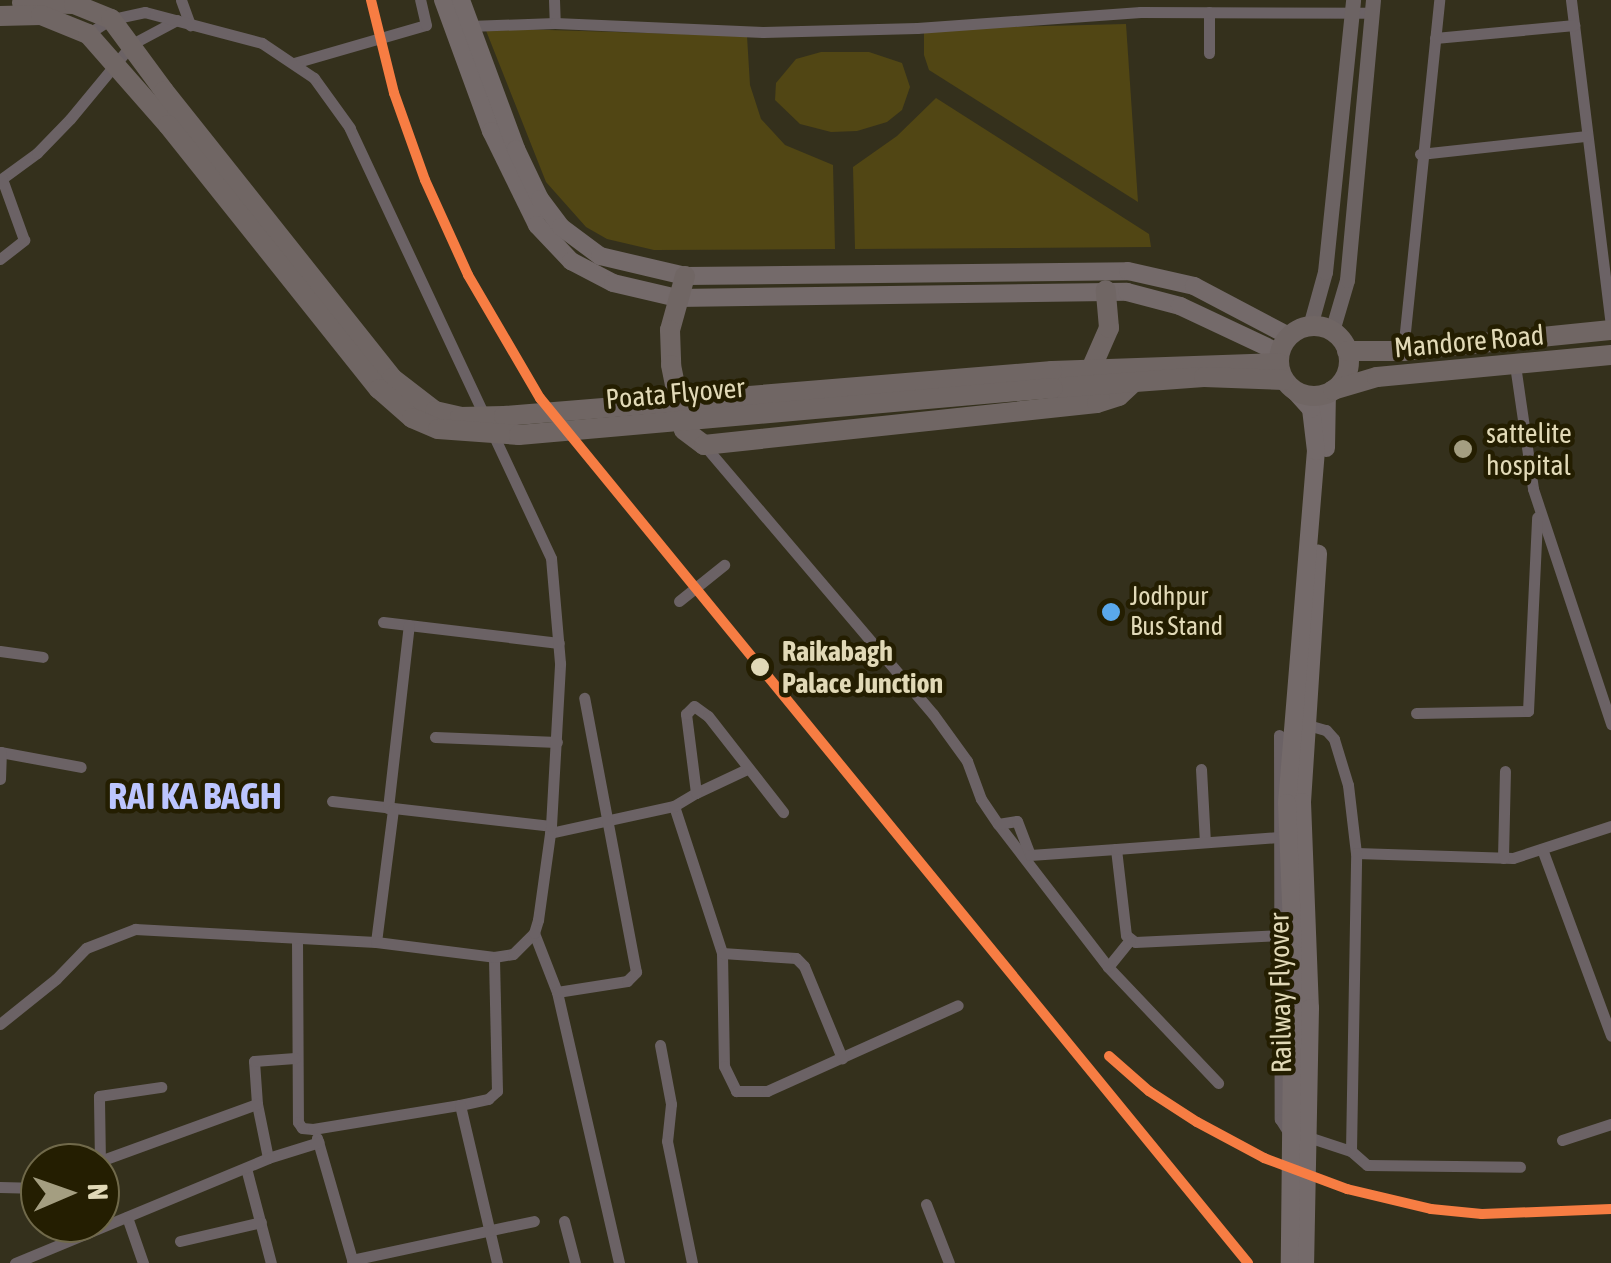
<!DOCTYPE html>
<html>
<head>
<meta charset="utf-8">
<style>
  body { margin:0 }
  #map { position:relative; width:1611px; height:1263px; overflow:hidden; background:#34301c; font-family:"Asap Condensed",sans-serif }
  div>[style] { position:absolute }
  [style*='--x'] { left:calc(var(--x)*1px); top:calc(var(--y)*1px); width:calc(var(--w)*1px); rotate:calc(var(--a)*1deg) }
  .green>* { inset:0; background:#514614 }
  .street>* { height:11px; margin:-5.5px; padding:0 5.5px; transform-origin:5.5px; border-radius:5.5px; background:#6b6265 }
  .secondary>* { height:15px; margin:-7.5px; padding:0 7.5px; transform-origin:7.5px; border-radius:7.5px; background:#6c6363 }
  .primary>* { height:18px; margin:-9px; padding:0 9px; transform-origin:9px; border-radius:9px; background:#746a6a }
  .highway>* { height:20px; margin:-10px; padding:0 10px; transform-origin:10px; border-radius:10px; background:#706664 }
  .highway>.ring { margin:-10px; padding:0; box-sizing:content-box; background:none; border:20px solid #706664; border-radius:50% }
  .primary-bridge>* { height:18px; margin:-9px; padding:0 9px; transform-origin:9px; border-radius:9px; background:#746a6a }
  .highway-bridge>* { height:20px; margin:-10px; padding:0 10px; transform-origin:10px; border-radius:10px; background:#706664 }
  .rail-1>* { height:10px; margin:-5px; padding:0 5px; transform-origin:5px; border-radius:5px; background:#f77d43 }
  .dots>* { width:28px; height:28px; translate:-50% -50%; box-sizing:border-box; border:5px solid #241e01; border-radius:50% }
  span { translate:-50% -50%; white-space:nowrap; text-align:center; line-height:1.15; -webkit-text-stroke:9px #241e01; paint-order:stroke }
  .bus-label { font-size:26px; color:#e1d9b7 }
  .left { translate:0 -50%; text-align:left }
  .street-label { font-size:28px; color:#e1d9b7 }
  .poi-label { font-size:28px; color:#e1d9b7 }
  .stop-label { font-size:28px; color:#e1d9b7; font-weight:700 }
  .district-label { font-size:38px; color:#bcc5fe; font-weight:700 }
  .north { position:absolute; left:20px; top:1143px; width:100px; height:100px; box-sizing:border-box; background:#241e01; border:2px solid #70694a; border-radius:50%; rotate:88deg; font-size:28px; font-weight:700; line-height:40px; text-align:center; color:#e1d9b7 }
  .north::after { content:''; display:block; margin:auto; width:35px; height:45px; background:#a49e81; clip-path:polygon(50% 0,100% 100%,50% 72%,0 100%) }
</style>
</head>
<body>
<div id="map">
  <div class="green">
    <i style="clip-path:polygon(1126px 24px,1138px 202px,929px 70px,924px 55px,924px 29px)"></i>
    <i style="clip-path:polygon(485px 28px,747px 36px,750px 85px,761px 119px,785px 145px,833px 165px,835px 249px,654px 250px,607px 239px,586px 227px,546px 182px)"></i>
    <i style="clip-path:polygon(821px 52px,869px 52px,902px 63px,910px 87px,902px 110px,887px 122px,857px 131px,831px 132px,800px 124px,775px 100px,776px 83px,796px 59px)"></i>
    <i style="clip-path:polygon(936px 98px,1149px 234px,1151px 247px,855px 249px,853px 167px,897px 136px)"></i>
  </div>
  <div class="street">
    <i style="--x:181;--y:0;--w:27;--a:70"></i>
    <i style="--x:554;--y:0;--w:23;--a:88"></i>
    <i style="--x:1571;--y:0;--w:328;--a:83"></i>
    <i style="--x:1209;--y:12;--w:41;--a:90"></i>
    <i style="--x:469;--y:26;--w:86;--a:-2"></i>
    <i style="--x:555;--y:23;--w:208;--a:2.5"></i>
    <i style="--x:763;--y:32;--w:154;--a:-1.5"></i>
    <i style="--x:917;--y:28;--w:224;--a:-4.1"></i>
    <i style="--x:1140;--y:12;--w:232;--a:0.2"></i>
    <i style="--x:1435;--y:38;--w:140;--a:-5.3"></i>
    <i style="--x:294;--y:63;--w:137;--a:-16.1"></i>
    <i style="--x:426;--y:25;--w:26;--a:-103"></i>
    <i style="--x:1420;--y:154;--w:168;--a:-6.2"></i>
    <i style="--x:0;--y:180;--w:46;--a:-36.1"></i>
    <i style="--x:37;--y:153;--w:47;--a:-45.9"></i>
    <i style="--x:70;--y:119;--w:97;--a:-50.4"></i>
    <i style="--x:132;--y:44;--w:51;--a:-28.1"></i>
    <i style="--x:0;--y:259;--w:31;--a:-38"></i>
    <i style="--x:24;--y:240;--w:65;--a:-109.8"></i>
    <i style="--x:1403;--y:351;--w:353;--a:-84.1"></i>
    <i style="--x:1515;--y:365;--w:125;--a:81.7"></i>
    <i style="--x:1533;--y:489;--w:248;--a:71.6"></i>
    <i style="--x:704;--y:445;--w:353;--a:49.6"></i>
    <i style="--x:933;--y:714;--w:58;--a:54.1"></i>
    <i style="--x:967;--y:761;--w:40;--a:69.8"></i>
    <i style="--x:981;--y:799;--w:30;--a:56"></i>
    <i style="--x:998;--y:824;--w:180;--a:52.4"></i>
    <i style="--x:1108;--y:967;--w:160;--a:46.5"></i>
    <i style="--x:679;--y:601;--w:58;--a:-38.7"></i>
    <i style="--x:383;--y:622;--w:177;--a:6.8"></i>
    <i style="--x:0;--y:651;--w:43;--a:7.9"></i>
    <i style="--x:1416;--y:713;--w:112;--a:-1"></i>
    <i style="--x:1528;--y:711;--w:194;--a:-87.3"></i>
    <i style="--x:1301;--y:723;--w:26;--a:16"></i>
    <i style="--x:1326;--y:730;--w:12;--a:48"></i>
    <i style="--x:1334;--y:739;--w:48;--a:73.1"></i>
    <i style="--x:1348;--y:785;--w:68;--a:83.3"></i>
    <i style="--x:1356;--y:853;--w:157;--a:1.8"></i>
    <i style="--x:1513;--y:858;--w:103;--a:-18.1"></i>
    <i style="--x:1279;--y:735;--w:384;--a:89.9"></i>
    <i style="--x:1280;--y:1119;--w:13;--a:58"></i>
    <i style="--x:1287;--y:1130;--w:67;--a:18.2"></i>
    <i style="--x:1351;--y:1151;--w:21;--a:41"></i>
    <i style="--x:1367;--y:1165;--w:153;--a:0.7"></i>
    <i style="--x:435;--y:737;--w:122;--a:2.3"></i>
    <i style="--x:0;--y:752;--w:82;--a:10.5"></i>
    <i style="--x:1201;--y:769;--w:73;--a:86.9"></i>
    <i style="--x:0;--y:779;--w:27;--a:-88"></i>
    <i style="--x:696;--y:793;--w:54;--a:-25.1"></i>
    <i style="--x:332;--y:801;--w:220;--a:6.5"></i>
    <i style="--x:674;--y:806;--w:155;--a:71.9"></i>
    <i style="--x:722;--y:953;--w:113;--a:89"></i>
    <i style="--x:724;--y:1066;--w:28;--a:64"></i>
    <i style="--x:736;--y:1091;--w:31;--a:0"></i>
    <i style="--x:767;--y:1091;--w:209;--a:-24.2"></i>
    <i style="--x:388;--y:808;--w:184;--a:-83.5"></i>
    <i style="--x:998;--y:824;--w:19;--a:-9"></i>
    <i style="--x:1017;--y:821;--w:36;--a:69"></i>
    <i style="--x:1030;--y:855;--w:86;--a:-4"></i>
    <i style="--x:1116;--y:849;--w:87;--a:83.4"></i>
    <i style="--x:1126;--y:935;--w:11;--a:38"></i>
    <i style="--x:1135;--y:942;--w:147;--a:-2.7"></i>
    <i style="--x:550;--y:833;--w:127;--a:-12.3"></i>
    <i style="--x:674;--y:806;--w:26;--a:-31"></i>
    <i style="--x:696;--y:793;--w:80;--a:-97.2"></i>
    <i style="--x:686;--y:714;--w:11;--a:-45"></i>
    <i style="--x:694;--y:706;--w:17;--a:36"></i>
    <i style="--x:708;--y:716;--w:122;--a:52"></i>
    <i style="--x:1116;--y:849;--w:163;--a:-4.2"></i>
    <i style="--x:1542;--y:849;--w:199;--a:69.7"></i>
    <i style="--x:1503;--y:858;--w:87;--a:-88.7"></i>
    <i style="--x:534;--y:933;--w:63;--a:68.7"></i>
    <i style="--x:557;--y:992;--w:278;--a:77.1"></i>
    <i style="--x:297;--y:939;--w:183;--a:89.7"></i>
    <i style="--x:298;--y:1122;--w:7;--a:56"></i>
    <i style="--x:302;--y:1128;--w:11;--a:5"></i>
    <i style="--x:313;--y:1129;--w:149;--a:-9.3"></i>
    <i style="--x:460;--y:1105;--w:29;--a:-12"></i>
    <i style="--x:488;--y:1099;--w:12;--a:-42"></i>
    <i style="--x:497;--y:1091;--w:134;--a:-91.3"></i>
    <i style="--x:376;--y:942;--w:134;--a:-82.7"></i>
    <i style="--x:722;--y:953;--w:74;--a:3.9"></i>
    <i style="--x:796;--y:958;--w:11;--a:45"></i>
    <i style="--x:804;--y:966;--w:100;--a:67.6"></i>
    <i style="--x:1108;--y:967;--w:35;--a:-51"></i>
    <i style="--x:557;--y:992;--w:71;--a:-8.9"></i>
    <i style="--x:627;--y:981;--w:13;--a:-45"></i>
    <i style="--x:636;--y:972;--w:279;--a:-100.7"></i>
    <i style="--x:0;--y:1024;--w:72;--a:-38.8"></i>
    <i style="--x:56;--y:979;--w:43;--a:-45.9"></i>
    <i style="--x:86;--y:948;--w:53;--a:-21.2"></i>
    <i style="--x:135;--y:929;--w:241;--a:3.1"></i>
    <i style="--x:376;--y:942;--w:119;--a:7.2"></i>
    <i style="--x:494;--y:957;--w:19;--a:-9"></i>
    <i style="--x:513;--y:954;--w:30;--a:-45"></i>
    <i style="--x:534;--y:933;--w:14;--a:-73"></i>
    <i style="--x:538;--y:920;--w:95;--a:-82.1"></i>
    <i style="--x:551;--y:826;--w:163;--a:-86.8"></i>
    <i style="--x:560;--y:663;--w:105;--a:-94.9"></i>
    <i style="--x:551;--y:558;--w:475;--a:-115.1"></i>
    <i style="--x:350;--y:128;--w:62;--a:-125.8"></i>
    <i style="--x:314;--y:78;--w:63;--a:-146.1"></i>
    <i style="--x:262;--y:43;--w:121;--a:-165.2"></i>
    <i style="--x:145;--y:12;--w:35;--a:168"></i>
    <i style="--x:111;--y:19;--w:27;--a:147"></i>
    <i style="--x:660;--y:1045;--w:60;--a:79.4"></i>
    <i style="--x:671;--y:1104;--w:37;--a:96"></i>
    <i style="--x:667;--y:1141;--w:125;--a:78.4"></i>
    <i style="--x:460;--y:1105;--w:162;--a:76.8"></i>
    <i style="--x:317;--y:1138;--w:130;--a:73.9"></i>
    <i style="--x:1562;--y:1140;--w:52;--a:-18.1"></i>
    <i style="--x:1351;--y:1151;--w:298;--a:-89"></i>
    <i style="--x:268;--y:1158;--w:55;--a:-101.5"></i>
    <i style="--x:257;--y:1104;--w:43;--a:-94"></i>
    <i style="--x:254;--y:1061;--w:41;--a:-4.2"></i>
    <i style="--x:100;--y:1161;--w:167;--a:-20"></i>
    <i style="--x:100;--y:1163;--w:67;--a:-90.9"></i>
    <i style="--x:99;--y:1096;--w:63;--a:-8.3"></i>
    <i style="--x:246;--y:1168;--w:98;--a:75.3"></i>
    <i style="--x:0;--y:1187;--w:40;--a:1.4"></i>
    <i style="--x:926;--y:1204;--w:63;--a:68.7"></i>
    <i style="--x:127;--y:1217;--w:49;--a:70.8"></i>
    <i style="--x:564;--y:1221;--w:43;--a:75.3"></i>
    <i style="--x:180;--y:1241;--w:83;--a:-13.2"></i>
    <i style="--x:352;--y:1260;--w:186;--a:-12.1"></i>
    <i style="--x:15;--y:1263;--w:274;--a:-22.5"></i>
    <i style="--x:268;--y:1158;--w:53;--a:-17.4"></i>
  </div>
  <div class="secondary">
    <i style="--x:1310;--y:326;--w:56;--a:-74.5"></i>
    <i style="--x:1325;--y:272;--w:273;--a:-84.1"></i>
    <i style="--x:1332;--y:331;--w:53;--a:-73.6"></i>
    <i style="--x:1347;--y:280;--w:281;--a:-84.7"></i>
  </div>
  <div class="primary">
    <i style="--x:443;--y:0;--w:140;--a:69.9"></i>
    <i style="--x:491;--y:131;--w:105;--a:63.9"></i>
    <i style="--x:537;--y:225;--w:50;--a:46.6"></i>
    <i style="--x:571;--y:261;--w:47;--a:27.6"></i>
    <i style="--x:613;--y:283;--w:66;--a:13.2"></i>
    <i style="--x:677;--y:298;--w:450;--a:-0.8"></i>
    <i style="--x:1127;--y:292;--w:55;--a:14.8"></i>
    <i style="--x:1180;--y:306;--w:110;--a:25.2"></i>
    <i style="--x:461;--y:0;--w:159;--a:69.7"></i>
    <i style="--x:516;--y:149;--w:55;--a:64.4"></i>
    <i style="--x:540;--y:199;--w:35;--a:53"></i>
    <i style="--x:561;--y:227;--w:49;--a:36.6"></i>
    <i style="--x:600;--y:256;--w:87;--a:13.2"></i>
    <i style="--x:685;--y:276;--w:443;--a:-0.6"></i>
    <i style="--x:1128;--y:271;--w:68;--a:12.8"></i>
    <i style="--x:1194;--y:286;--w:107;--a:27.8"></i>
    <i style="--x:1326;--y:448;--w:55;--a:-89"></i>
    <i style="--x:1302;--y:802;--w:249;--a:-86.3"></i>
    <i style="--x:1287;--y:803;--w:353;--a:-85.3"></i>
    <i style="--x:1316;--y:451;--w:42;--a:-96.8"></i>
    <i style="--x:1311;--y:409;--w:24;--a:-132"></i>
  </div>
  <div class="highway">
    <i style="--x:22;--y:3;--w:52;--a:1.1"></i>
    <i style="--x:74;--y:4;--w:40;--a:22"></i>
    <i style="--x:111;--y:19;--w:89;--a:53.6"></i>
    <i style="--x:0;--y:16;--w:41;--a:-1.4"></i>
    <i style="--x:41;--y:15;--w:51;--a:22"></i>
    <i style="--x:88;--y:34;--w:121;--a:48.7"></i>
    <i style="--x:685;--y:276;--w:56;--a:105.5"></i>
    <i style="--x:670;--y:330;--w:35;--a:88"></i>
    <i style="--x:671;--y:365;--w:66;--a:78.7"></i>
    <i style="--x:684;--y:430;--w:25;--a:37"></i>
    <i style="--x:704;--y:445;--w:395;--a:-6.1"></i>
    <i style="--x:1097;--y:403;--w:23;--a:-18"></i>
    <i style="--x:1119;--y:396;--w:22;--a:-43"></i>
    <i class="ring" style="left:1279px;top:326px;width:50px;height:50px"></i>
    <i style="--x:1347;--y:351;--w:56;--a:0"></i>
    <i style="--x:1403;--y:351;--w:209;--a:-5.8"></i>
    <i style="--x:1091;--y:369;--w:45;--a:-66.3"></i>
    <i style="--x:1109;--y:328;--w:38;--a:-95"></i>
    <i style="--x:1052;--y:371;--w:227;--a:-2"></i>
    <i style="--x:1053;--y:388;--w:151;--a:-4.2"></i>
    <i style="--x:1204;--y:377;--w:80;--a:2.1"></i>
    <i style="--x:1333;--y:390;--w:46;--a:-16.5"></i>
    <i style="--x:1377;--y:377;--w:235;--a:-5.4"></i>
  </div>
  <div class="primary-bridge">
    <i style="--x:1302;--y:802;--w:206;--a:87.8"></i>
    <i style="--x:1310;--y:1008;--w:255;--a:91.1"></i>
    <i style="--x:1287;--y:803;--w:149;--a:87.7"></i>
    <i style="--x:1293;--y:952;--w:311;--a:90.6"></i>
  </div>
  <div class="highway-bridge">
    <i style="--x:164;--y:91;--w:367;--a:51.5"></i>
    <i style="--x:392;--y:378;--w:54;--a:37.5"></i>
    <i style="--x:435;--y:411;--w:26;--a:13"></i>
    <i style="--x:460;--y:417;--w:44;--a:-1.3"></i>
    <i style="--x:504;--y:416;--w:550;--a:-4.69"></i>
    <i style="--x:168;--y:125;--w:338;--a:51.4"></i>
    <i style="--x:379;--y:389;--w:44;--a:41.3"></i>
    <i style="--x:412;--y:418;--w:28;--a:23"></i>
    <i style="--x:438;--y:429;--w:81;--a:4.2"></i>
    <i style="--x:519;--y:435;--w:536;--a:-5.03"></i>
  </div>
  <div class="rail-1">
    <i style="--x:371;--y:0;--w:96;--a:76.1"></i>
    <i style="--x:394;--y:93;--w:92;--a:70.4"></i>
    <i style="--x:425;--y:180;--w:104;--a:65.6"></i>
    <i style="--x:468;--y:275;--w:143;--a:59.7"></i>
    <i style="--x:540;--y:398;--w:1118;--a:50.7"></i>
    <i style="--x:1109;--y:1056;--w:53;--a:41.2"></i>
    <i style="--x:1149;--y:1091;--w:57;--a:32.9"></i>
    <i style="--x:1197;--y:1122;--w:76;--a:28.2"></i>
    <i style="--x:1264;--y:1158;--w:89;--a:20.5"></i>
    <i style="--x:1347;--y:1189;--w:86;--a:13.4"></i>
    <i style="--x:1431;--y:1209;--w:51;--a:5.6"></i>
    <i style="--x:1482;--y:1214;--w:129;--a:-2.2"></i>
  </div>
  <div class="dots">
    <i style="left:1463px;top:449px;background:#a49e81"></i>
    <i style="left:1111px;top:612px;background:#5aa8eb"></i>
    <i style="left:760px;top:667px;background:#e1d9b7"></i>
  </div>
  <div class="bus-label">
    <span class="left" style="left:1130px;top:612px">Jodhpur<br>Bus Stand</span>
  </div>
  <div class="street-label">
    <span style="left:1469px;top:341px;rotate:-5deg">Mandore Road</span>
    <span style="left:675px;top:393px;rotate:-5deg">Poata Flyover</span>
    <span style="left:1280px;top:993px;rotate:-91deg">Railway Flyover</span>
  </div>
  <div class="poi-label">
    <span class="left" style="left:1486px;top:449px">sattelite<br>hospital</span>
  </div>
  <div class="stop-label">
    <span class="left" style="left:782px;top:667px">Raikabagh<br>Palace Junction</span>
  </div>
  <div class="district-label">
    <span style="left:195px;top:796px">RAI KA BAGH</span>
  </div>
  <div class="north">N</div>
</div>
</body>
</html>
